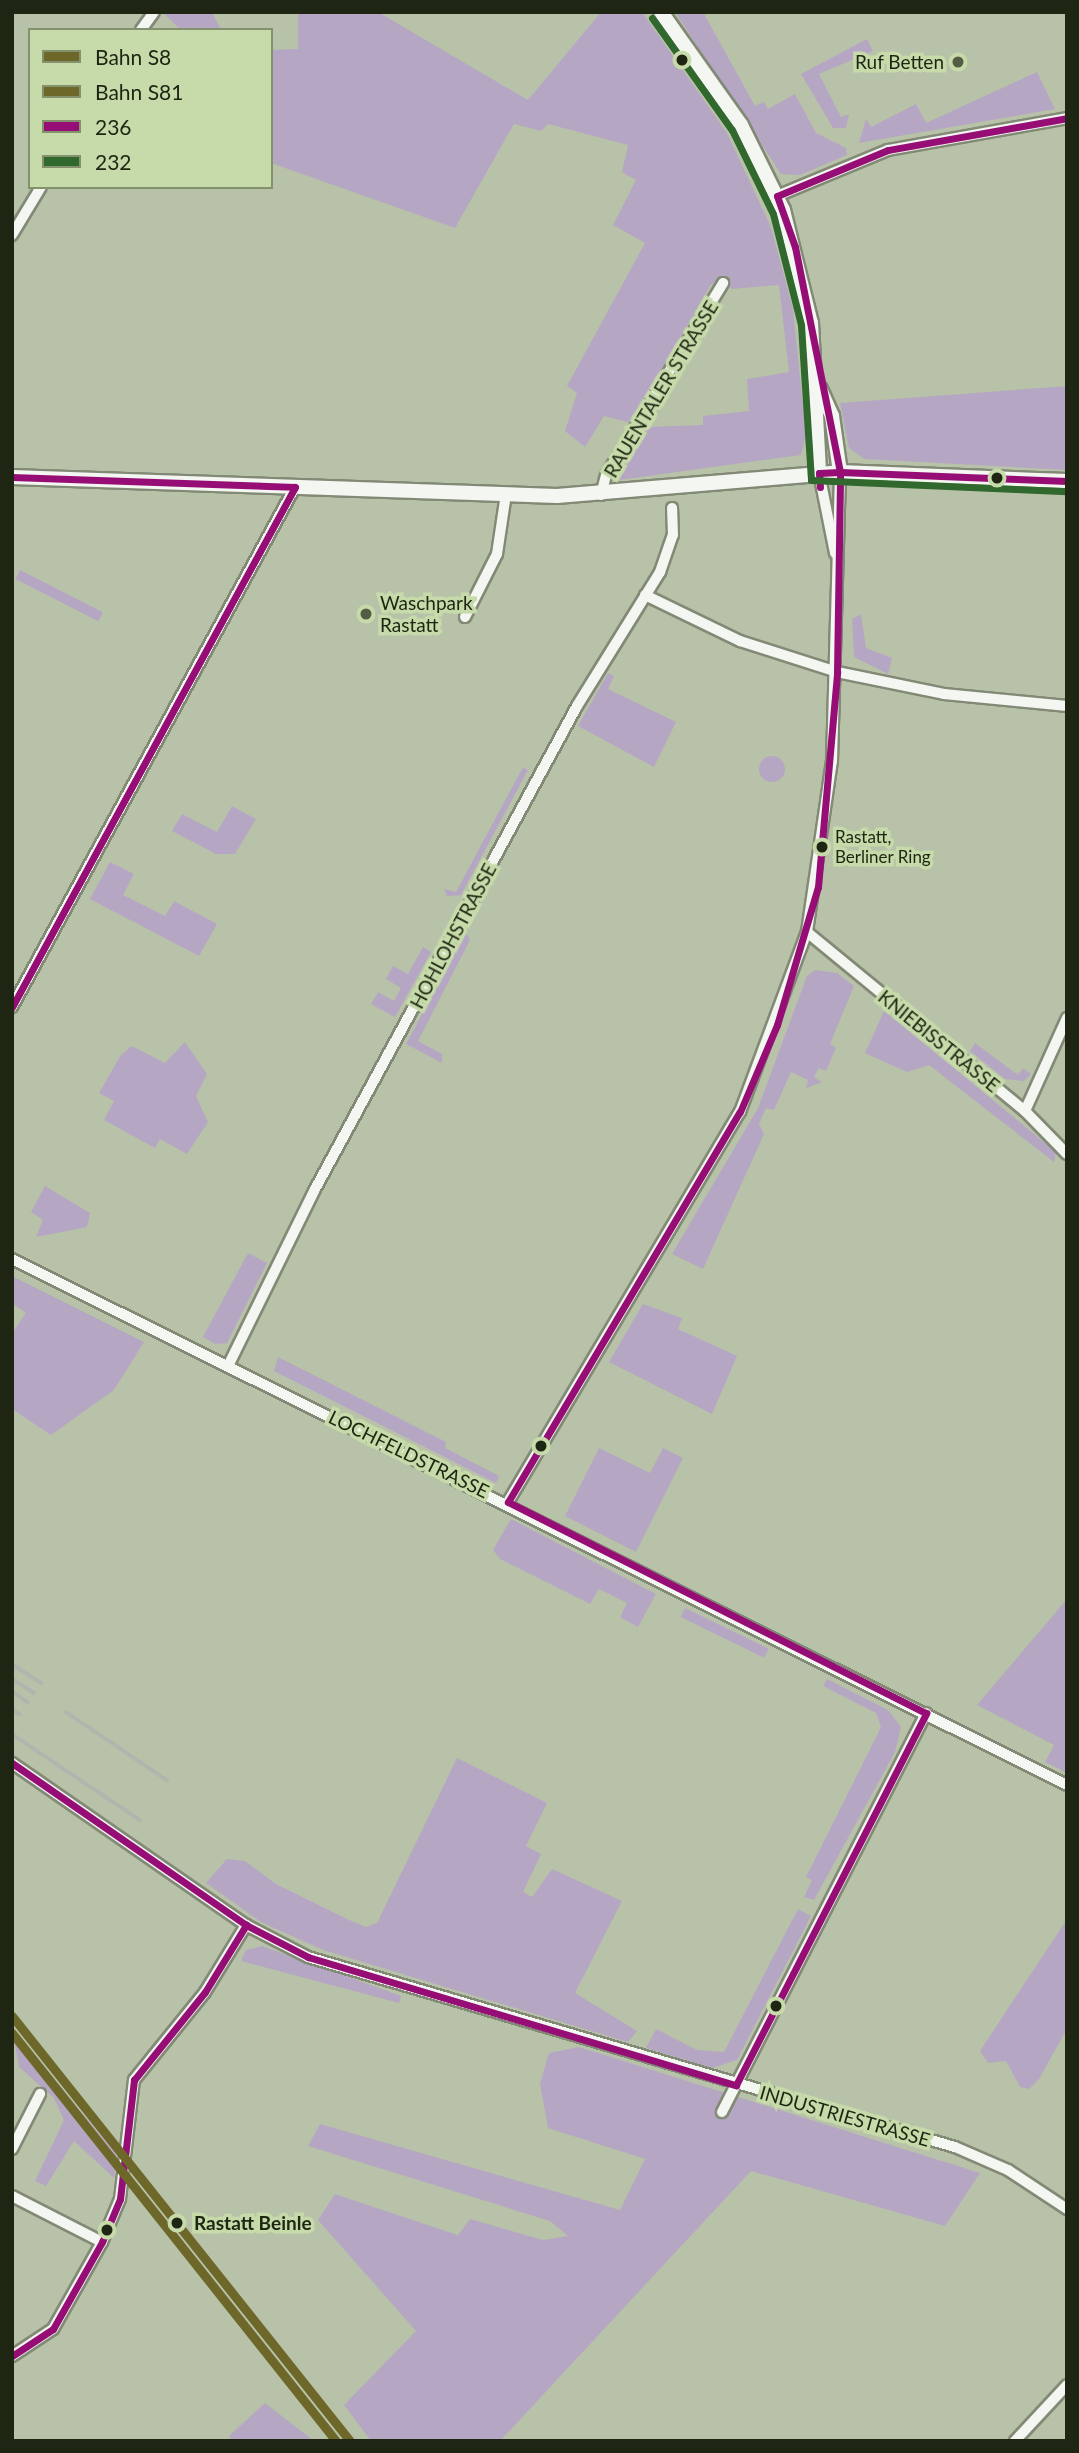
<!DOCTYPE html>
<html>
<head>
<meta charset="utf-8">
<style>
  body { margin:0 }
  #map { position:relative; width:1079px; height:2453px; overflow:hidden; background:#b8c2a8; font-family:Lato,sans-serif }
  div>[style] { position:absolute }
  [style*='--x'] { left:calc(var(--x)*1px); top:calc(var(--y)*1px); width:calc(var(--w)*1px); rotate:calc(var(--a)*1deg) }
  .green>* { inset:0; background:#b5a7c3; transform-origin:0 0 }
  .round { border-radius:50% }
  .roads { filter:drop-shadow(2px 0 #828a76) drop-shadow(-2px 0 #828a76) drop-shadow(0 2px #828a76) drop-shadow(0 -2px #828a76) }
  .minor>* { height:10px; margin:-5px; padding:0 5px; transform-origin:5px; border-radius:5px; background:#f4f6f2 }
  .tertiary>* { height:14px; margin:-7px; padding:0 7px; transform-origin:7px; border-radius:7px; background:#f4f6f2 }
  .rail>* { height:3.5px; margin:-1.75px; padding:0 1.75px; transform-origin:1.75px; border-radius:1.75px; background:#b2b5ae }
  .bus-1>* { height:7px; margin:-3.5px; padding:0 3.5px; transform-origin:3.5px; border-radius:3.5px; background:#960e75 }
  .bus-2>* { height:7px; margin:-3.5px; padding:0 3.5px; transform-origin:3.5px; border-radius:3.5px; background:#30682d }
  .rail-1>* { height:9px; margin:-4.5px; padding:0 4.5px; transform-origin:4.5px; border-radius:4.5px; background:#6d682a }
  .rail-2>* { height:9px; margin:-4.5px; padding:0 4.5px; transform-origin:4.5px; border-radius:4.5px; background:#6d682a }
  .dots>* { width:19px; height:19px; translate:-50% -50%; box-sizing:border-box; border:4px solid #c6daaa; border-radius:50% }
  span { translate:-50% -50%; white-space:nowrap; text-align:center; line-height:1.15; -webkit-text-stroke:7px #c6daaa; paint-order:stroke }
  .bus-label { font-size:17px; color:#1e2512 }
  .left { translate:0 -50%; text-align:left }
  .poi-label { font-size:19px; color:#1e2512 }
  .right { translate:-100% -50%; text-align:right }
  .street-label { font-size:19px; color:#1e2512 }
  .stop-label { font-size:19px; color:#1e2512; font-weight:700 }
  .frame { position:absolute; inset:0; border:14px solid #1e2512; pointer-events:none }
  .legend { position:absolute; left:28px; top:28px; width:245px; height:161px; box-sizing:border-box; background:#c6daaa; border:2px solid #83926d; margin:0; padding:9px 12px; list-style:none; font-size:21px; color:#1e2512 }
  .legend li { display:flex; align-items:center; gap:14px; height:35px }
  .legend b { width:35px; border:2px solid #83926d }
</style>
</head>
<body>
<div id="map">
  <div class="green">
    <i style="clip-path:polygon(162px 12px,212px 12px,221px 30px,181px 30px)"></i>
    <i style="clip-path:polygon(298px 12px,378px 12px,528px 100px,601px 12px,642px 12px,727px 133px,771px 227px,793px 309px,806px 435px,801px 455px,619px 480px,646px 427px,703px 425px,703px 416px,749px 411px,747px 379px,789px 372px,779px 285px,732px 289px,721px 277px,710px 286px,631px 423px,604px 416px,585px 447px,565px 431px,577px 393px,567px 386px,645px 243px,613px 225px,636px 180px,622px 172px,628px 145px,548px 124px,541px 131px,514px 124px,455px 228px,271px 163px,271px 50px,298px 49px)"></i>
    <i style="clip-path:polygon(675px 12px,703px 12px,755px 106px,764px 102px,768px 109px,795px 94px,816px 133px,846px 148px,847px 155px,800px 175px,781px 174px)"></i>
    <i style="clip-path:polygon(867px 39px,873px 51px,819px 74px,841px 117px,849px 114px,846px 128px,833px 128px,801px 74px)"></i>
    <i style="clip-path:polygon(1037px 72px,1055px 109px,859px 143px,866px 119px,871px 127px,916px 104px,926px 123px)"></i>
    <i style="clip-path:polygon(1067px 386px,1067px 470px,864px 459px,849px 448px,840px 403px)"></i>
    <i style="left:20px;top:570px;width:93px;height:10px;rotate:27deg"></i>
    <i style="clip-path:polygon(861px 614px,866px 648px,892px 658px,888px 674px,854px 657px,852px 619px)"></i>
    <i style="clip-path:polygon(608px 673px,614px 676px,608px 689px,676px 722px,654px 767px,578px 726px)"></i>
    <i class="round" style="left:759px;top:756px;width:26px;height:26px"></i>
    <i style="clip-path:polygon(523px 767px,528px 770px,461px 895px,447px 896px,444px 889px,456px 892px)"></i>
    <i style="clip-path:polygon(232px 806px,256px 819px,235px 854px,216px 854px,172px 831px,182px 814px,217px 832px)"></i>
    <i style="clip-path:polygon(110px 862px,134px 874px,123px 895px,165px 916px,174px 901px,217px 924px,199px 956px,90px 899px)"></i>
    <i style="clip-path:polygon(466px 932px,470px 940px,418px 1041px,442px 1054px,442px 1063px,406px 1044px)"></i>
    <i style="clip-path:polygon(423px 947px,431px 952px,395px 1017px,371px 1004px,378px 992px,394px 1001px,401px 988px,386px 979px,393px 966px,408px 974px)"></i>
    <i style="clip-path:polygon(815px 970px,837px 973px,854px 986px,830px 1044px,836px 1048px,826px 1071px,819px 1068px,814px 1077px,822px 1082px,806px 1088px,808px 1080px,791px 1072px,774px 1110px,766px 1108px,759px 1124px,764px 1134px,703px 1269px,672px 1254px,758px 1108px,807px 976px)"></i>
    <i style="clip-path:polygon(884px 1011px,1056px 1152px,1054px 1162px,929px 1065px,907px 1072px,865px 1053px)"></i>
    <i style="clip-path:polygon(185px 1042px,207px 1074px,196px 1096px,208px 1122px,187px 1154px,160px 1139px,155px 1148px,104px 1120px,114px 1101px,99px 1093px,121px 1055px,132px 1046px,165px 1063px)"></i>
    <i style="clip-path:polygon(975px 1043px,1018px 1075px,1023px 1068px,1031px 1074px,1024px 1081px,1005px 1079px,970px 1051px)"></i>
    <i style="clip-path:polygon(45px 1186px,90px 1213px,87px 1227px,36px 1237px,43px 1220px,31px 1212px)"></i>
    <i style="clip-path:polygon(248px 1253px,267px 1263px,227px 1343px,215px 1344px,203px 1337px)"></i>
    <i style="clip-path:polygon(12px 1276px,144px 1342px,114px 1390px,51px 1435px,12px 1409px,12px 1333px,26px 1313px,12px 1303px)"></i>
    <i style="clip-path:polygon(643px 1304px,682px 1318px,678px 1329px,737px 1356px,712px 1414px,609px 1362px)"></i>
    <i style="clip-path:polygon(278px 1357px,446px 1442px,445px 1448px,499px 1476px,496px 1483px,274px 1371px)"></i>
    <i style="clip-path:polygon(599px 1448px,650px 1473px,663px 1448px,683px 1458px,636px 1552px,565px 1516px)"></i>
    <i style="clip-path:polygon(511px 1519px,656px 1594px,638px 1627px,620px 1617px,627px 1603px,599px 1589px,590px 1604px,500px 1559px,493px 1550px)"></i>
    <i style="clip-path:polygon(1067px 1599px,1067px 1773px,1045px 1762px,1054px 1745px,977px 1705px)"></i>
    <i style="left:685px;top:1608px;width:93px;height:10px;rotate:26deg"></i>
    <i style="clip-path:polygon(827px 1679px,888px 1710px,901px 1727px,895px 1752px,814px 1900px,804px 1897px,812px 1880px,806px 1877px,881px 1727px,876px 1713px,823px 1686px)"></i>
    <i style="clip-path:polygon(457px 1758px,547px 1803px,526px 1846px,541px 1854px,523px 1892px,532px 1897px,552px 1869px,622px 1901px,575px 1993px,637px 2031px,628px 2042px,323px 1950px,261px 1922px,206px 1883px,227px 1859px,245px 1861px,276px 1884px,349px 1920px,366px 1927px,377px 1923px)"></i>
    <i style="clip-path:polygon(798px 1909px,811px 1916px,737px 2060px,712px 2068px,646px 2048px,656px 2029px,697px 2050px,724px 2052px)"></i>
    <i style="clip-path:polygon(1067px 1919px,1067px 2029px,1039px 2079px,1029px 2089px,1020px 2087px,1006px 2061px,988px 2063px,980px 2051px)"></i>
    <i style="clip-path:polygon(262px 1946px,401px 1996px,399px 2003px,241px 1961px,246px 1950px)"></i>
    <i style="clip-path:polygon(12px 2028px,117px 2155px,114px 2178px,74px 2141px,46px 2186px,35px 2181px,64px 2120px,54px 2098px,19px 2067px)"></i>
    <i style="clip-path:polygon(579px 2047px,980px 2173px,945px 2226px,751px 2171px,500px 2441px,371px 2441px,344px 2405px,416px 2331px,318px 2220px,335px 2194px,458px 2235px,470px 2219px,543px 2240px,568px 2236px,550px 2221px,308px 2146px,320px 2124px,620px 2210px,645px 2159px,548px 2128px,540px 2084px,549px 2053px)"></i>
    <i style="clip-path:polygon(265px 2403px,314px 2441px,232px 2441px,229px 2436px)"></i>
  </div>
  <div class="roads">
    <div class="minor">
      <i style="--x:141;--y:30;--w:22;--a:-54"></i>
      <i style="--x:777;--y:196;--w:120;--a:-22.5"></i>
      <i style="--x:888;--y:150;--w:182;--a:-10.1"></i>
      <i style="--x:12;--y:235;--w:56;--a:-58.9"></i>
      <i style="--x:819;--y:473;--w:82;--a:78.7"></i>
      <i style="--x:601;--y:495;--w:21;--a:-76"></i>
      <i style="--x:606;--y:475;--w:225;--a:-58.6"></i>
      <i style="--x:645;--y:595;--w:106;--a:25.8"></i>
      <i style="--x:740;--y:641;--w:102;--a:17.7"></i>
      <i style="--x:837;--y:672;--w:109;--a:11.6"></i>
      <i style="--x:944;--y:694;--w:124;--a:5.6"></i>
      <i style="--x:465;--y:617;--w:71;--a:-63.1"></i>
      <i style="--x:497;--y:554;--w:61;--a:-81.5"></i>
      <i style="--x:807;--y:932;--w:282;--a:39.4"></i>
      <i style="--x:1025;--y:1111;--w:60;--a:45.7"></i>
      <i style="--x:12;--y:1007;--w:592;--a:-61.44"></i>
      <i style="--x:1025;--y:1111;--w:102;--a:-65.7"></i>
      <i style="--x:12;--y:1259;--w:1179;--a:26.5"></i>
      <i style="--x:228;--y:1366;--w:195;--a:-63.8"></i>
      <i style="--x:314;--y:1191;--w:552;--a:-61.53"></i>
      <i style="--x:577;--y:706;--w:158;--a:-58.2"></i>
      <i style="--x:660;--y:572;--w:39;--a:-71"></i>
      <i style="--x:673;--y:535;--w:27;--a:-92"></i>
      <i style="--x:508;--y:1502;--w:454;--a:-59.3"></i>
      <i style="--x:740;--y:1112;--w:192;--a:-69.6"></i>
      <i style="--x:807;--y:932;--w:173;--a:-81.7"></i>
      <i style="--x:832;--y:761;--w:289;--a:-88.4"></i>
      <i style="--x:12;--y:1763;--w:285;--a:34.7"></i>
      <i style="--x:246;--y:1925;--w:70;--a:27.3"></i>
      <i style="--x:308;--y:1957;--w:674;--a:16.37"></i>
      <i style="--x:955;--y:2147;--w:58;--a:23.5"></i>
      <i style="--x:1008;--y:2170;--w:71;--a:33.5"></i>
      <i style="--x:722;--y:2112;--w:448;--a:-62.9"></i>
      <i style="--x:12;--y:2149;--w:62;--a:-63"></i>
      <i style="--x:12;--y:2196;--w:101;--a:27.1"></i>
      <i style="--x:12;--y:2356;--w:49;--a:-33.4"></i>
      <i style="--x:53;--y:2329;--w:100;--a:-60.6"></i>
      <i style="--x:102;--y:2242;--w:47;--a:-67.3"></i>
      <i style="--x:120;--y:2199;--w:120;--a:-83.3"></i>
      <i style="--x:134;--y:2080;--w:113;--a:-51.1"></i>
      <i style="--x:205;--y:1992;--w:79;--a:-58.5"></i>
      <i style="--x:1015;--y:2441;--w:76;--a:-47.1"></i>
    </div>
    <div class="tertiary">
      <i style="--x:661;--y:12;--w:138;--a:54.7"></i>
      <i style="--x:741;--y:125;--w:95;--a:63.7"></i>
      <i style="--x:783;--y:210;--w:116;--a:76.1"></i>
      <i style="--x:811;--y:323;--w:150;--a:86.9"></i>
      <i style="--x:820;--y:389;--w:30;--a:66"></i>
      <i style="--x:832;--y:416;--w:57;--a:81.9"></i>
      <i style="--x:12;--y:477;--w:545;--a:2"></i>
      <i style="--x:557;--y:496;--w:284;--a:-4.8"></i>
      <i style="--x:840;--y:472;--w:227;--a:2.3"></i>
    </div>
  </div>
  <div class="rail">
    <i style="--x:12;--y:1664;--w:35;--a:33"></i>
    <i style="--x:12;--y:1679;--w:26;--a:32"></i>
    <i style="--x:12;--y:1691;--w:19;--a:35"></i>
    <i style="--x:12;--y:1709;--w:9;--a:32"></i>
    <i style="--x:66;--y:1712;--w:122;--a:34"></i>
    <i style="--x:12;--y:1734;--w:154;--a:33.9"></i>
  </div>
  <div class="bus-1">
    <i style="--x:12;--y:477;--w:283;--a:2"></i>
    <i style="--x:820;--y:487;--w:14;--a:-94"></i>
    <i style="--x:819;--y:473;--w:21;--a:-3"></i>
    <i style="--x:840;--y:472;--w:227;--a:2.3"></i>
    <i style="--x:12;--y:1007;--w:592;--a:-61.44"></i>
    <i style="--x:508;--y:1502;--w:454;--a:-59.3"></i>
    <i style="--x:740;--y:1112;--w:95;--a:-67"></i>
    <i style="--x:777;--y:1025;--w:144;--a:-73.5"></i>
    <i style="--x:818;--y:887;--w:216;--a:-84.9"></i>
    <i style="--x:837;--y:672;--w:200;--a:-89.1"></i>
    <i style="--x:840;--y:472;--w:229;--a:-101.3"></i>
    <i style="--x:795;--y:247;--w:54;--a:-109.4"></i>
    <i style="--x:777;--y:196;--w:120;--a:-22.5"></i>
    <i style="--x:888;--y:150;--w:182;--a:-10.1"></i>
    <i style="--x:508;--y:1502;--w:468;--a:26.8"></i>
    <i style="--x:12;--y:1763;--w:285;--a:34.7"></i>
    <i style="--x:246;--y:1925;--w:70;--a:27.3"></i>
    <i style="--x:308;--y:1957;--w:447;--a:16.7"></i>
    <i style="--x:736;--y:2085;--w:418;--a:-62.9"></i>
    <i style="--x:12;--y:2356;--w:49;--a:-33.4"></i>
    <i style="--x:53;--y:2329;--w:100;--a:-60.6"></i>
    <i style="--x:102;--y:2242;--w:47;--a:-67.3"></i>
    <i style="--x:120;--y:2199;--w:120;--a:-83.3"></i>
    <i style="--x:134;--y:2080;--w:113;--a:-51.1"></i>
    <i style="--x:205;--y:1992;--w:79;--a:-58.5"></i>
  </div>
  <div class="bus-2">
    <i style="--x:652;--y:18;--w:138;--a:54.5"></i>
    <i style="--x:732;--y:130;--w:93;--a:64"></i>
    <i style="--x:773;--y:214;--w:114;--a:75.8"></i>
    <i style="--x:801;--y:325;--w:155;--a:86.3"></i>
    <i style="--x:811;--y:480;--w:256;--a:2.5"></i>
  </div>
  <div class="rail-1">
    <i style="--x:12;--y:2016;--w:543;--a:51.5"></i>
  </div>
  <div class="rail-2">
    <i style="--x:12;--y:2033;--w:521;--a:51.55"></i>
  </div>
  <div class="dots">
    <i style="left:682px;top:60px;background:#1e2512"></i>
    <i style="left:958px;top:62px;background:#545c46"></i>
    <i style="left:997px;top:478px;background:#1e2512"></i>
    <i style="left:366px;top:614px;background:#545c46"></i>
    <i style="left:822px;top:847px;background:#1e2512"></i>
    <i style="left:541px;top:1446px;background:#1e2512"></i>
    <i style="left:776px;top:2006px;background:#1e2512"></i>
    <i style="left:177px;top:2223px;background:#1e2512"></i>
    <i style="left:107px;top:2230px;background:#1e2512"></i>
  </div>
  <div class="bus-label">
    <span class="left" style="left:835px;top:847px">Rastatt,<br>Berliner Ring</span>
  </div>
  <div class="poi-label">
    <span class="right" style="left:944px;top:62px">Ruf Betten</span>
    <span class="left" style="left:380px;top:614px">Waschpark<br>Rastatt</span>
  </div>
  <div class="street-label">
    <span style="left:661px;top:389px;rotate:-59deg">RAUENTALER STRASSE</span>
    <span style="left:453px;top:936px;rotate:-62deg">HOHLOHSTRASSE</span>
    <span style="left:939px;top:1041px;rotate:39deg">KNIEBISSTRASSE</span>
    <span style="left:409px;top:1454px;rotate:26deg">LOCHFELDSTRASSE</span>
    <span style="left:845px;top:2116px;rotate:16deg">INDUSTRIESTRASSE</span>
  </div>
  <div class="stop-label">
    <span class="left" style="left:194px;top:2223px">Rastatt Beinle</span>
  </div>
  <div class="frame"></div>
  <ul class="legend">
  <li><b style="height:9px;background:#6d682a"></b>Bahn S8</li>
  <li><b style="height:9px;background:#6d682a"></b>Bahn S81</li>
  <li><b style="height:9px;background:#960e75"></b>236</li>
  <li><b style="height:9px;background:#30682d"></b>232</li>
  </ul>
</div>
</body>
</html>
